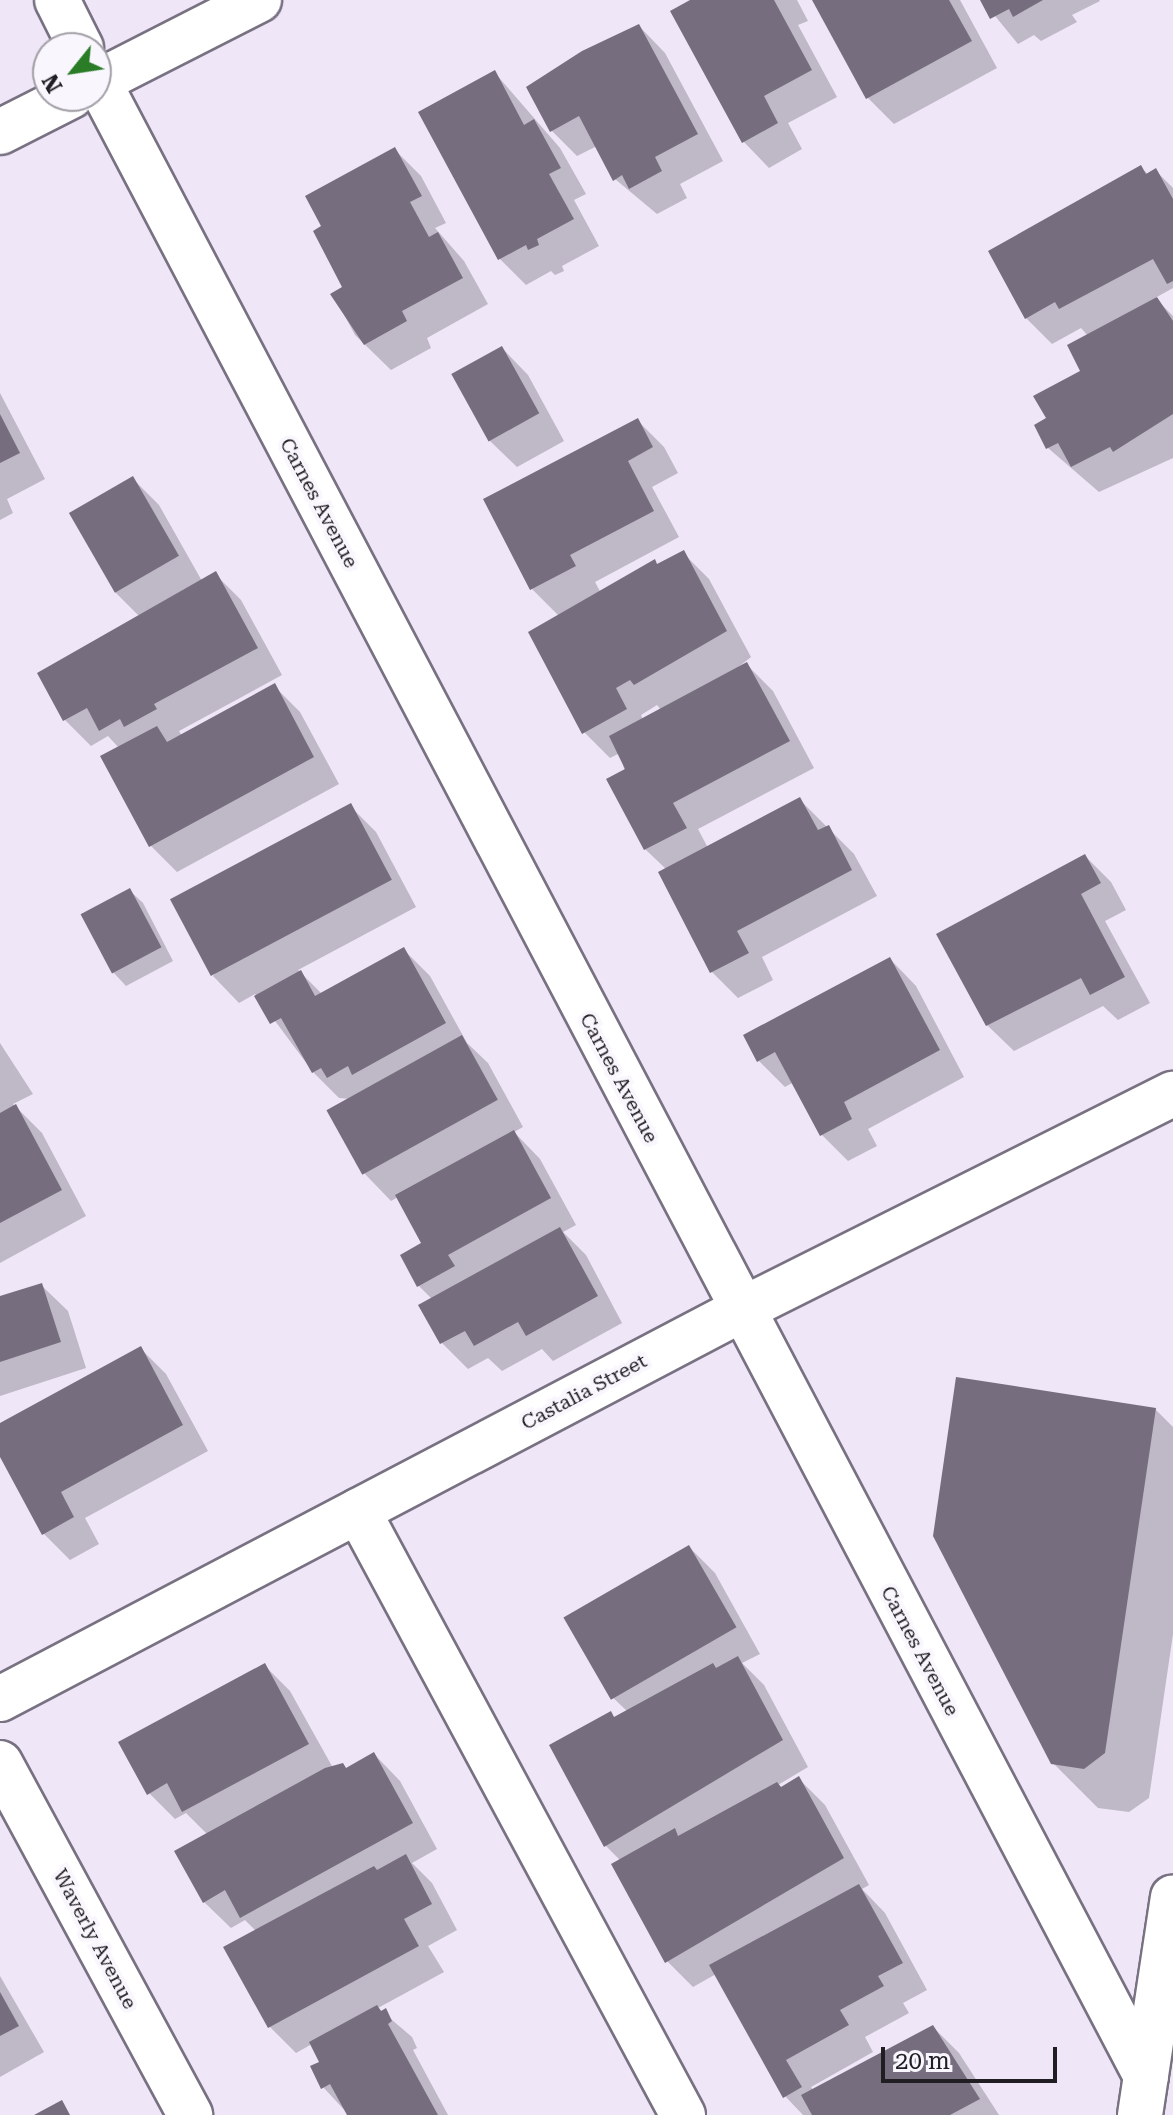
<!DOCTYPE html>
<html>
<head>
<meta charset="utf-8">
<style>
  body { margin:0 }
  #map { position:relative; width:1173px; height:2115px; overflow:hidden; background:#efe6f8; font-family:"Roboto Serif",serif }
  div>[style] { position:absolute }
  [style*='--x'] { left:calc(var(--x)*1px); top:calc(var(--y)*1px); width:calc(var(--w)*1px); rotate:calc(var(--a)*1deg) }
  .shadow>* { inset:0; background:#0003 }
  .building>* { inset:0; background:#766e7e; transform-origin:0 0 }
  .roads { filter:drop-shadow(2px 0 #787181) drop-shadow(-2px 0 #787181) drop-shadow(0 2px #787181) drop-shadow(0 -2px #787181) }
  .minor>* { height:44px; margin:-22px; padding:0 22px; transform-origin:22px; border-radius:22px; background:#fff }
  .major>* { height:44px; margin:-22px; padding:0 22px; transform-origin:22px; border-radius:22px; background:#fff }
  span { translate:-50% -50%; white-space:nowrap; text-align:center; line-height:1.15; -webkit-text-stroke:8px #f9f6fd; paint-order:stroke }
  .street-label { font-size:20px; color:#201d23 }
  .north { position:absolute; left:32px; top:32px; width:80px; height:80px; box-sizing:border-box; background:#f9f6fd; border:2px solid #a29fa6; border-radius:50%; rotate:240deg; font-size:22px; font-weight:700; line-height:32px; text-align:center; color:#201d23 }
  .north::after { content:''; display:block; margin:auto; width:28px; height:36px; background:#2a7c27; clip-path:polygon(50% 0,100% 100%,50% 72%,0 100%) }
  .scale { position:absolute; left:881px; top:2047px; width:176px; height:36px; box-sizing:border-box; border:4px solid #201d23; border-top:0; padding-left:10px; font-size:24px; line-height:28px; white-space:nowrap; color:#201d23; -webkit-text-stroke:6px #f9f6fd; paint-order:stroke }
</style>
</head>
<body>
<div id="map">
  <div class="shadow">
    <i style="clip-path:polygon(695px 0,797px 0,808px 21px,798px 25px,837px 97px,788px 123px,802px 149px,769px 168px,743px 141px)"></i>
    <i style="clip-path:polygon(814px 0,960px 0,997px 68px,894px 124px,868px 98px)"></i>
    <i style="clip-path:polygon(982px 0,1099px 0,1100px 1px,1072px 15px,1077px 22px,1041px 41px,1034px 35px,1018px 44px)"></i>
    <i style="clip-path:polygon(639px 26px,665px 53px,723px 161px,680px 184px,687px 198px,657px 214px,615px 179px,597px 146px,577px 156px,551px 130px,529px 88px,610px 38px)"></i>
    <i style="clip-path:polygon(495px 73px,560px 148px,586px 194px,574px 200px,599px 246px,562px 266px,564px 271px,555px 275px,551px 271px,526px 285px,500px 259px)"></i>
    <i style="clip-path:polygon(395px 150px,421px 176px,446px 223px,435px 228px,464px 261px,488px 304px,427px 338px,431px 348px,391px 370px,355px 335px,333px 294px,345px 287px)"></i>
    <i style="clip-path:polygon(1140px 167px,1149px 175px,1156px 171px,1173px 188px,1173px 288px,1155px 298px,1173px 316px,1173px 458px,1099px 492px,1048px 448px,1049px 419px,1082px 372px,1088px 336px,1081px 328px,1052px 344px,1026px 318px)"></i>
    <i style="clip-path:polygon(502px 348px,528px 375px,564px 441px,517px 467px,490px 441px)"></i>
    <i style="clip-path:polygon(0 393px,45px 479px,7px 499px,13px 513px,0 520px)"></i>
    <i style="clip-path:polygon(evenodd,638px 421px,664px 447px,678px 473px,652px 487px,679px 537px,595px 582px,602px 595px,683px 553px,709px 579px,751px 657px,731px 673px,747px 665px,773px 691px,814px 768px,698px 829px,708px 848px,800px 800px,854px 854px,877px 896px,762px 957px,773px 980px,738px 998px,712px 972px,661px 873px,667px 870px,645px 849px,620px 753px,610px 758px,584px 732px,560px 617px,532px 589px,486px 500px,638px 421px,657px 705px,661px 710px,643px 720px,641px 715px,657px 705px)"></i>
    <i style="clip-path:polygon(133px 479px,159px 505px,202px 581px,215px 574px,241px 600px,282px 675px,179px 731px,182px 736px,274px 686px,300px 712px,339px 784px,177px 872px,151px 846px,119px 748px,108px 736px,91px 746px,64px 719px,140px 617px,114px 591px)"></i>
    <i style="clip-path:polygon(350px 806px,376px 832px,416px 907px,298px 970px,322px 994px,404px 950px,430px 976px,467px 1043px,488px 1063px,523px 1127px,514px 1132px,540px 1159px,576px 1225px,563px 1232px,586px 1255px,622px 1323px,553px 1361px,542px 1349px,502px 1371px,488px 1358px,468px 1369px,442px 1343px,432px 1299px,419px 1286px,424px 1244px,398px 1197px,391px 1201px,365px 1174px,351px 1099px,339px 1098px,313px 1072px,255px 994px,239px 1003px,213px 976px)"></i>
    <i style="clip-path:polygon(1085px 856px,1111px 882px,1126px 910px,1105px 921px,1150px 1003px,1118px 1020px,1103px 1006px,1014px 1051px,987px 1025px)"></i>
    <i style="clip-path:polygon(129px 890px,143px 903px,173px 961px,126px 986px,113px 972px)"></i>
    <i style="clip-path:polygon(890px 959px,916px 986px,964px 1077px,868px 1129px,877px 1146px,848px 1161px,822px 1135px,794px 1082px,785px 1087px,759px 1061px)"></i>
    <i style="clip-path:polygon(0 1043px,33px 1094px,13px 1104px,42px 1133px,86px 1216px,0 1263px)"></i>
    <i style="clip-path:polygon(41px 1285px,68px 1311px,86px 1368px,0 1396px,0 1298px)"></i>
    <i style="clip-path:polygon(140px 1348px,166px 1374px,208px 1451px,85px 1518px,99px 1544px,70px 1560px,44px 1534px,0 1453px,0 1425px)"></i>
    <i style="clip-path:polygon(1155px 1409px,1173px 1427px,1173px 1634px,1149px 1798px,1129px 1812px,1098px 1808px,1053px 1763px)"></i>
    <i style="clip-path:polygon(689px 1547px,715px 1573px,760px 1654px,742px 1663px,764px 1685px,808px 1767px,778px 1785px,782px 1789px,799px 1779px,825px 1805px,869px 1885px,862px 1889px,885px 1913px,927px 1990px,903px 2003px,909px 2013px,865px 2037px,873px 2052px,811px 2087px,813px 2090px,933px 2027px,959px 2053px,999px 2115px,803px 2115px,785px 2096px,716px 1974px,693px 1987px,667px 1961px,621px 1861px,606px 1846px,616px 1719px,628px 1712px,608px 1693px)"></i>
    <i style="clip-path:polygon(264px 1665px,290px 1691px,333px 1768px,347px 1770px,374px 1754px,400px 1781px,437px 1849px,412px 1863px,432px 1883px,457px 1930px,428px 1946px,444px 1972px,378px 2008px,412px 2037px,417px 2048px,413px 2050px,448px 2115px,349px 2115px,323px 2087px,322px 2063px,312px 2044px,296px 2053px,270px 2027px,256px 1931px,245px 1920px,231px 1928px,204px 1902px,208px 1835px,186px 1813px,175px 1819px,149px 1793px)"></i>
    <i style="clip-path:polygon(0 1976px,44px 2052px,0 2077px)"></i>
  </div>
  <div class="building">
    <i style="clip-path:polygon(690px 0,774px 0,812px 70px,764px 96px,778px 123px,742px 143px,670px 11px)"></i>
    <i style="clip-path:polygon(812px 0,949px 0,972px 41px,866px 99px)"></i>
    <i style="clip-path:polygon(980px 0,1043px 0,1013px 17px,1009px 9px,990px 19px)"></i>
    <i style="clip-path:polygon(639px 24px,698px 134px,655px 157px,662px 171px,629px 189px,622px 175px,613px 181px,579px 116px,550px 132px,526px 87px,582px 51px)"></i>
    <i style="clip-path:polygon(495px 70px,524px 125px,534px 119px,561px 168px,549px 174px,574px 219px,537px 239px,539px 245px,528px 250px,526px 245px,498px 260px,418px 112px)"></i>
    <i style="clip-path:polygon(395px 147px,422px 196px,410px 202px,429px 237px,438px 232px,463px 278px,402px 311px,407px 321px,364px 345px,330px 294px,342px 287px,313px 231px,321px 226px,305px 196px)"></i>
    <i style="clip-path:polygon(1141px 165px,1146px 174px,1156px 168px,1173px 199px,1173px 281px,1167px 284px,1153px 259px,1059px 309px,1055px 302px,1025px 319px,988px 251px)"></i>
    <i style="clip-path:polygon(1157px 297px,1173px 321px,1173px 414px,1113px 452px,1110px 447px,1071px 467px,1058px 443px,1046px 449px,1034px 425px,1046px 418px,1033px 396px,1080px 371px,1067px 345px)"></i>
    <i style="left:502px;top:346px;width:77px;height:58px;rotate:61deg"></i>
    <i style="clip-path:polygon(0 414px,20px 453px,0 463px)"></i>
    <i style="clip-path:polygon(638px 418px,653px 447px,628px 461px,654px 511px,570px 555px,576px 566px,530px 590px,483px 499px)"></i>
    <i style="left:133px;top:476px;width:92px;height:74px;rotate:60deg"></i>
    <i style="clip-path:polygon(684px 550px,727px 631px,634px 685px,630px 680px,616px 688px,627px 709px,582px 734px,528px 632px,655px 559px,657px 564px)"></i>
    <i style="clip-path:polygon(216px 571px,258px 648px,154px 704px,157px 709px,124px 727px,120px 719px,99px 731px,87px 708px,63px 721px,37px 673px)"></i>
    <i style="clip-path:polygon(747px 662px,790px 741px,673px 803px,687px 828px,644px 850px,606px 779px,625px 769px,609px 736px)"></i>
    <i style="clip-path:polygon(275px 683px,314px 757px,149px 847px,100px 756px,157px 726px,167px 742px)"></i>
    <i style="clip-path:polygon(800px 797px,818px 830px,829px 825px,852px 870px,737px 931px,749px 953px,710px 973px,658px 872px)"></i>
    <i style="left:351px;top:803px;width:87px;height:205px;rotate:62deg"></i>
    <i style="clip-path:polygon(1085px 854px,1101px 883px,1081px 894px,1125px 977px,1090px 995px,1081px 978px,986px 1026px,936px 934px)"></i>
    <i style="left:130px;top:888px;width:67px;height:56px;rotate:62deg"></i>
    <i style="clip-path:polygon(404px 947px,446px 1023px,352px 1075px,348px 1066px,327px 1078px,321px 1068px,312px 1073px,281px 1018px,270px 1024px,254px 996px,301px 970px,315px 996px)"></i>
    <i style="clip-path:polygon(890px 957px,940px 1050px,844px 1102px,852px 1119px,820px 1136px,775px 1052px,757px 1062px,743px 1035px)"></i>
    <i style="left:462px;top:1035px;width:74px;height:155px;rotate:61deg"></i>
    <i style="clip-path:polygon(16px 1104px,62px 1190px,0 1223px,0 1113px)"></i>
    <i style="clip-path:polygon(514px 1130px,551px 1198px,448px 1255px,455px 1266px,417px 1287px,400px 1255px,421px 1243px,395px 1195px)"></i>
    <i style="clip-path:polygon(560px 1227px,598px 1296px,526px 1336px,518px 1322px,474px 1346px,465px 1331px,440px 1344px,418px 1305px)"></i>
    <i style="clip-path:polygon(42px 1283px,61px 1342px,0 1362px,0 1296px)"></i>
    <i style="clip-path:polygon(141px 1346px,183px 1425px,61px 1492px,74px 1517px,42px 1535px,0 1457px,0 1423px)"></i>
    <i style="clip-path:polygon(956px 1377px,1156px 1408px,1105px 1753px,1084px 1769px,1051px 1764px,933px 1536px)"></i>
    <i style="left:689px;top:1545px;width:95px;height:145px;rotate:60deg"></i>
    <i style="clip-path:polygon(738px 1656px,783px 1740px,604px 1847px,549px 1745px,611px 1711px,614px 1717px,713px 1663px,716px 1668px)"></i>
    <i style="clip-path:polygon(265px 1663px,309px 1744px,182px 1812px,167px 1783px,147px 1795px,118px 1742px)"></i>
    <i style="clip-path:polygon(374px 1752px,413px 1823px,240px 1918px,225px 1890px,203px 1903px,174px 1851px,325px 1768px,343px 1763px,346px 1768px)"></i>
    <i style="clip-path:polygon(799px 1776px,844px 1858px,665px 1963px,611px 1864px,675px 1828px,678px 1836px,777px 1782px,781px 1787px)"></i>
    <i style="clip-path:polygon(406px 1854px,432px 1904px,404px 1919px,419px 1946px,268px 2028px,223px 1947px,374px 1866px,377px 1870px)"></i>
    <i style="clip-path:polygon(859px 1884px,903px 1963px,878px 1976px,884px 1986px,840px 2010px,849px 2025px,786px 2060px,802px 2087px,783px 2098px,709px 1965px)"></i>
    <i style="clip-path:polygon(0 1992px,19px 2026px,0 2036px)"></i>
    <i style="clip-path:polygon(377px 2005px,381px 2011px,386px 2008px,392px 2021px,388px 2024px,438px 2115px,347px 2115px,330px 2084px,321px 2089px,310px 2066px,319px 2062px,309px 2042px)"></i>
    <i style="clip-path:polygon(933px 2025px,980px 2099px,950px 2115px,812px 2115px,801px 2095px)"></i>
    <i style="clip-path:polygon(62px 2100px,70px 2115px,34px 2115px)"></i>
  </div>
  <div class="roads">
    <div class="minor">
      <i style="--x:57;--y:0;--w:54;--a:63.4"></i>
      <i style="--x:96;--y:77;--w:2258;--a:62.29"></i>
      <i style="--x:96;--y:83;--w:183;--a:-27"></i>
      <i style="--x:0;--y:132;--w:80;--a:-26.9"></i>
      <i style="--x:358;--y:1511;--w:686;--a:61.72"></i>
      <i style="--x:0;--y:1699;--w:837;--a:-27.7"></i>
      <i style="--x:741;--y:1310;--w:483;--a:-26.6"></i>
      <i style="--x:0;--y:1763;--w:400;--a:61.6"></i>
    </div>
    <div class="major">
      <i style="--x:1140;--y:2115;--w:220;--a:-81.4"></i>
    </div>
  </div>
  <div class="street-label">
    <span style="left:319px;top:503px;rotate:62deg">Carnes Avenue</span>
    <span style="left:619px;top:1078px;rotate:62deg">Carnes Avenue</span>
    <span style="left:584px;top:1392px;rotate:-28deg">Castalia Street</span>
    <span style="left:920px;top:1651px;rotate:62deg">Carnes Avenue</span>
    <span style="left:95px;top:1939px;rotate:62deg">Waverly Avenue</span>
  </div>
  <div class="north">N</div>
  <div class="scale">20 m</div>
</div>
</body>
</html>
